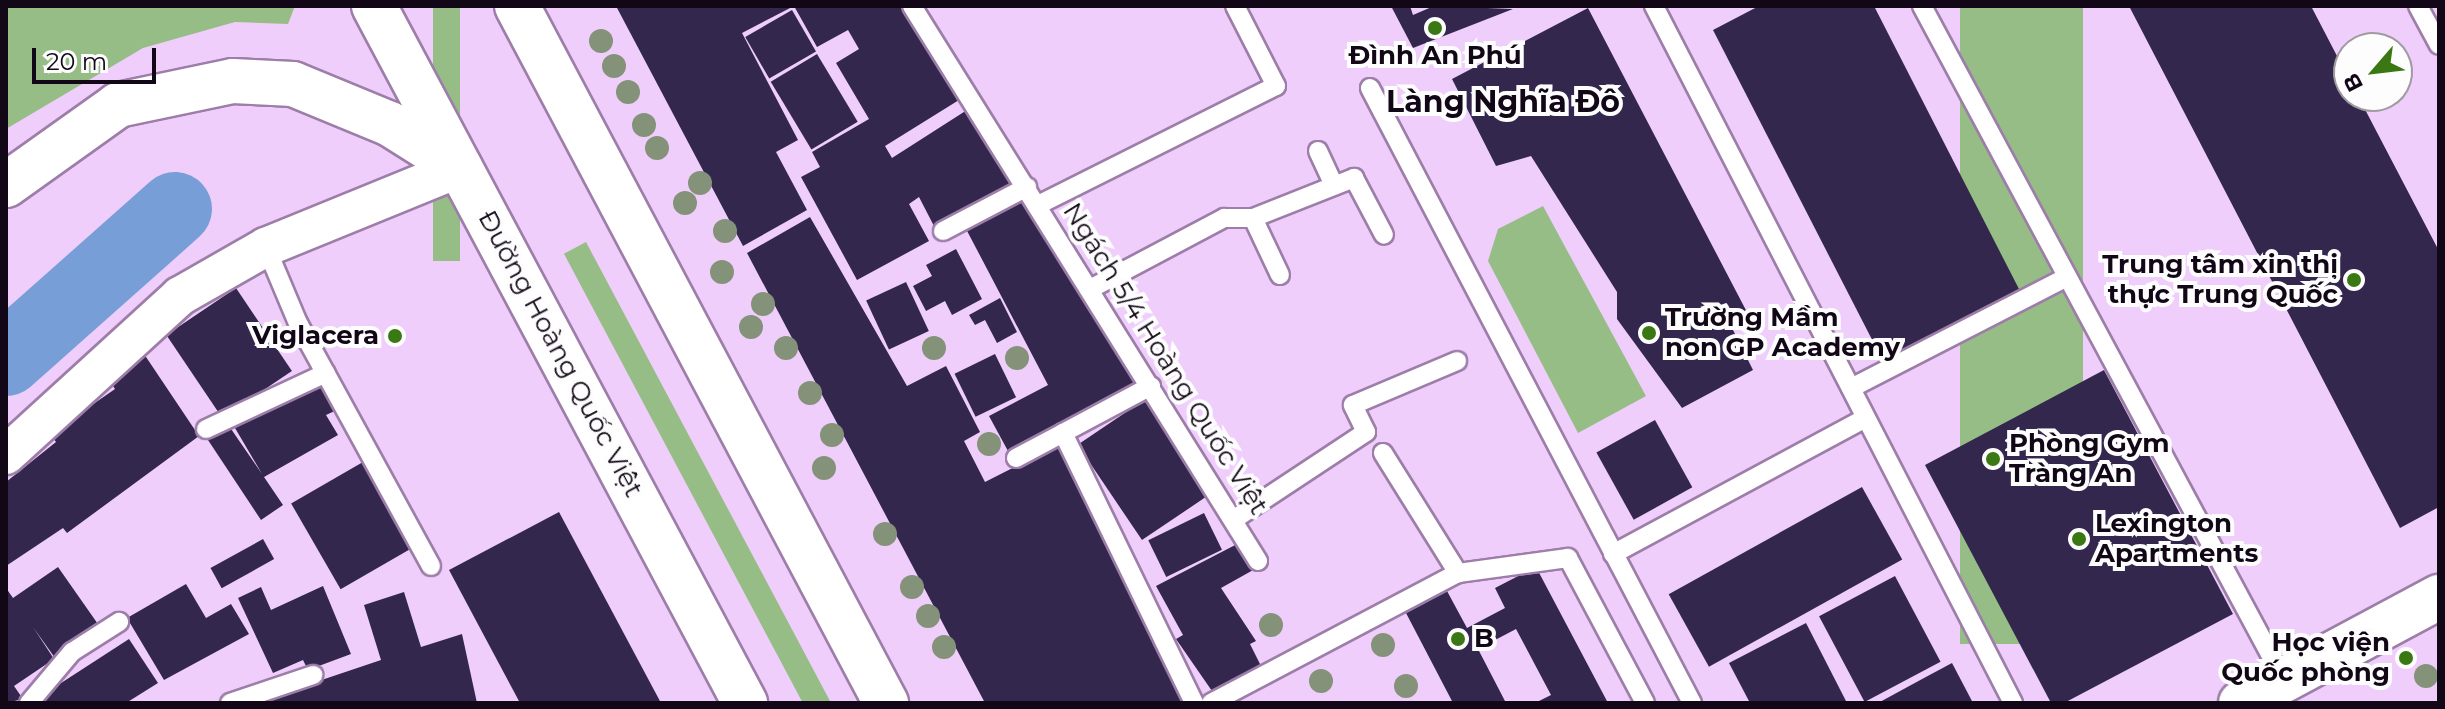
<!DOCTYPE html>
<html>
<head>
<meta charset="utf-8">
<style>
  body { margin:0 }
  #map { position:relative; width:2445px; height:709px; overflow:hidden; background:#efcefc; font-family:Montserrat,sans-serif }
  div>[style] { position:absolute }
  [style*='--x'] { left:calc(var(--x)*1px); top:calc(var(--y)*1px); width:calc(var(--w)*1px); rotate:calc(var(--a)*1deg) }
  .green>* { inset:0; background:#97bd87; transform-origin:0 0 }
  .river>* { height:74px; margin:-37px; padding:0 37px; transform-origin:37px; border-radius:37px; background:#779ed6 }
  .building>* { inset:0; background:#33274e; transform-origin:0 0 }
  .roads { filter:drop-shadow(2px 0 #9d7ea8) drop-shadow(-2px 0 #9d7ea8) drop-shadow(0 2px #9d7ea8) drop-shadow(0 -2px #9d7ea8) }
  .service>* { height:18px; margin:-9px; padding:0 9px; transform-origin:9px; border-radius:9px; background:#fff }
  .minor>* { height:38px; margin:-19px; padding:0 19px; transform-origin:19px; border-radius:19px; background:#fff }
  .tertiary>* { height:44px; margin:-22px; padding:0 22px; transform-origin:22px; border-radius:22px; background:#fff }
  .secondary>* { height:44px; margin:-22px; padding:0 22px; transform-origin:22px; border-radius:22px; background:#fff }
  .primary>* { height:44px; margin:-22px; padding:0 22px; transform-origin:22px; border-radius:22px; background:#fff }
  .trees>* { width:24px; height:24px; margin:-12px; border-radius:50%; background:#849279 }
  .dots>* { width:22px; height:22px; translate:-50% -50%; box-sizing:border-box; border:4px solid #fdfdfd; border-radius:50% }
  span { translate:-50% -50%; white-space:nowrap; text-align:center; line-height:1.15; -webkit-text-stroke:8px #fdfdfd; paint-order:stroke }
  .poi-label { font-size:26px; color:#120716; font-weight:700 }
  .right { translate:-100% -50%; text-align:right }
  .left { translate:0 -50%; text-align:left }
  .street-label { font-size:26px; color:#120716 }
  .quarter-label { font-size:30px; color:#120716; font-weight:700 }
  .frame { position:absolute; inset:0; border:8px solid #120716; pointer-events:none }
  .north { position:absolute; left:2333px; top:32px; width:80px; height:80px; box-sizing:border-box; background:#fdfdfd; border:2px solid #9f9ba1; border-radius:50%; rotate:242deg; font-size:22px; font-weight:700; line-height:32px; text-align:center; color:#120716 }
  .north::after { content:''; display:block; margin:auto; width:28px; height:36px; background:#3a7814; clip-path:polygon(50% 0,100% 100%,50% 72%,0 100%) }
  .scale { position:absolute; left:32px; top:48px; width:124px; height:36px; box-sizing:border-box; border:4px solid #120716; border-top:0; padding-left:10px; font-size:24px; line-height:28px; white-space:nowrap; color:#120716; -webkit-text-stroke:6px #fdfdfd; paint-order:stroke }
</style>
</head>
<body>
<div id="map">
  <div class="green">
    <i style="clip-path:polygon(6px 6px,295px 6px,288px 24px,235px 22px,143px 48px,6px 129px)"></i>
    <i style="left:433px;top:6px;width:27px;height:255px"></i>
    <i style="left:1960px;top:6px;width:123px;height:638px"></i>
    <i style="clip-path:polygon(1543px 206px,1646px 396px,1578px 433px,1488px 261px,1498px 229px)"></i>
    <i style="left:586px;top:242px;width:522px;height:25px;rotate:62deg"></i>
  </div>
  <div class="river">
    <i style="--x:6;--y:359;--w:226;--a:-41.6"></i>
  </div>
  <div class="building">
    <i style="clip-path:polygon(616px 6px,902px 6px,959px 100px,885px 146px,892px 158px,967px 110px,1015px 186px,935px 228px,919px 197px,909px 204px,929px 241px,857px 280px,801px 177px,820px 167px,812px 152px,869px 119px,836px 63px,859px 49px,848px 30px,817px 47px,794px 6px,742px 33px,798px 140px,776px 152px,807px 210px,743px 246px)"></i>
    <i style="clip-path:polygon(1391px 6px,1410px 6px,1413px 15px,1434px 6px,1513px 9px,1413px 48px)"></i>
    <i style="clip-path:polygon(1759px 6px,1874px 6px,2020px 291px,1883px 361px,1713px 30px)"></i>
    <i style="clip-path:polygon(2129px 6px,2311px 6px,2349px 79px,2349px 96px,2358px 96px,2439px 251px,2439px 507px,2400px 528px)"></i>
    <i style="clip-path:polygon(1588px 8px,1749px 316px,1731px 326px,1753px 370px,1682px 408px,1617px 319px,1617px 292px,1531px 156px,1496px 166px,1452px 79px)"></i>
    <i style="left:792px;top:10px;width:48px;height:54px;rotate:60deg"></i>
    <i style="left:817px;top:54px;width:79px;height:54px;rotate:59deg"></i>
    <i style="clip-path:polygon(1019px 199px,1137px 384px,1008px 451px,989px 416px,1048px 385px,965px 227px)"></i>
    <i style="clip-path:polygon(810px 217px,907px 386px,946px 366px,980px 432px,964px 441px,985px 482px,1062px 443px,1185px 703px,985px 703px,747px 253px)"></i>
    <i style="clip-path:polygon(956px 249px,982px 299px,952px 315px,945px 301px,926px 311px,913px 286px,932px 276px,926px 265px)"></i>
    <i style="left:906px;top:282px;width:54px;height:44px;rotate:65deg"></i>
    <i style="left:236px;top:288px;width:100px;height:84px;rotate:56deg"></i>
    <i style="clip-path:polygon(1000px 298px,1017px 332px,997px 343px,985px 320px,975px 325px,969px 315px)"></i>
    <i style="clip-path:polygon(142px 351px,199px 436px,67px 533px,63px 528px,6px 566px,6px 482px,56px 442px,50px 434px,115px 389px,106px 375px)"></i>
    <i style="left:995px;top:354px;width:48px;height:45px;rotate:64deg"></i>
    <i style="clip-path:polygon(2104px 370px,2233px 614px,2064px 703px,2051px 703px,1925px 465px)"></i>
    <i style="clip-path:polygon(322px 379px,339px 409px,326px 415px,338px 435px,264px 477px,283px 505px,261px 520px,208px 440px,229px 426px,262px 474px,235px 428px)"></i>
    <i style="left:1144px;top:400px;width:115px;height:80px;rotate:56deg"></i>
    <i style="left:1655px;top:420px;width:77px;height:67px;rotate:61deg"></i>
    <i style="left:363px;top:462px;width:99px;height:83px;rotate:60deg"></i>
    <i style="left:1862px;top:487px;width:83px;height:221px;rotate:61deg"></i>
    <i style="clip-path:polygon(559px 512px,661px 703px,520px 703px,449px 570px)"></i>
    <i style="left:1204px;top:513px;width:41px;height:62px;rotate:64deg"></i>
    <i style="left:263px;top:539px;width:23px;height:60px;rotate:61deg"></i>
    <i style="clip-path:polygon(1241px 542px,1255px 569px,1221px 588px,1256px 641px,1250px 644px,1261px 666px,1212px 691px,1176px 639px,1183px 635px,1156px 586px)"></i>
    <i style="clip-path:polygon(58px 567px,100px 627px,55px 658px,33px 627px,54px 659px,14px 686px,23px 699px,6px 703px,6px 588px,13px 598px)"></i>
    <i style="clip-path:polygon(1536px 567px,1608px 703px,1535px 703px,1551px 695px,1516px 629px,1478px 649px,1506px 703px,1453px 703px,1406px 613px,1447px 591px,1467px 628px,1505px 608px,1495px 588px)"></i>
    <i style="left:1895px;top:576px;width:97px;height:86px;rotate:62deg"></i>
    <i style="clip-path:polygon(186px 584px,206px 618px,231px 604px,249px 634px,164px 680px,127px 618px)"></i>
    <i style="clip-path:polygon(323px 586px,351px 654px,308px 670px,303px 660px,273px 673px,238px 598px,261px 587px,271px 610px)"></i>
    <i style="clip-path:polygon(404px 592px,421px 647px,462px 634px,477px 703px,253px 703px,381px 660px,364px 605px)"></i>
    <i style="clip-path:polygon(1806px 623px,1847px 703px,1750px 703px,1729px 663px)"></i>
    <i style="clip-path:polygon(129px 639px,158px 683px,126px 703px,45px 703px,41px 696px)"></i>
    <i style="clip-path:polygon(1952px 663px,1973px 703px,1878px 703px,1924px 678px)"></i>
  </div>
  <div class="roads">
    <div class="service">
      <i style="--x:912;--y:6;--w:654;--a:58.06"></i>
      <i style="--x:1654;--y:6;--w:784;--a:62.75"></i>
      <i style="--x:1922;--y:6;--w:765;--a:61.76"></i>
      <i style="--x:2418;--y:6;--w:44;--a:61.7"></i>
      <i style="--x:1370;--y:88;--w:694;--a:62.36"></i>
      <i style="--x:1318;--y:151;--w:38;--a:65"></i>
      <i style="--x:1038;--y:205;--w:266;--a:-26.6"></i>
      <i style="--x:1276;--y:86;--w:90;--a:-117.1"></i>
      <i style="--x:1253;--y:218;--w:63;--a:64.7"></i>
      <i style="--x:943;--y:231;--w:95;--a:-27.6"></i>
      <i style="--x:266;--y:247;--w:82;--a:67.2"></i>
      <i style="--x:298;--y:323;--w:277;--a:61.3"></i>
      <i style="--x:1090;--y:289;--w:152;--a:-27.9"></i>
      <i style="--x:1224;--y:218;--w:29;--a:0"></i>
      <i style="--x:1253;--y:218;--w:109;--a:-21.6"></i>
      <i style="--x:1354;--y:178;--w:64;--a:62.2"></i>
      <i style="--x:1151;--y:386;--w:100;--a:151.9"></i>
      <i style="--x:1063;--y:433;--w:300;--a:64.1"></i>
      <i style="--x:1851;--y:388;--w:243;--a:-27.2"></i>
      <i style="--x:206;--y:429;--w:132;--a:-25"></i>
      <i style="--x:1383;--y:453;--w:142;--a:58"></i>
      <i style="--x:1016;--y:458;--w:53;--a:-28"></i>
      <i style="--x:1236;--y:518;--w:156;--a:-33.5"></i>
      <i style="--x:1366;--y:432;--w:30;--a:-116"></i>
      <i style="--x:1353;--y:405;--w:113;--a:-22.9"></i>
      <i style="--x:1613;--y:554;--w:287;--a:-28.3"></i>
      <i style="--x:29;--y:703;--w:67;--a:-49.9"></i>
      <i style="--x:72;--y:652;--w:56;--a:-32.6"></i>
      <i style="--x:230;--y:703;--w:88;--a:-18.6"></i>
      <i style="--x:1211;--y:703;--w:279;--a:-27.8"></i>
      <i style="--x:1458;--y:573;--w:111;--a:-7.8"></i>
      <i style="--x:1568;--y:558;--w:164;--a:62"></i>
    </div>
    <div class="minor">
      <i style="--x:6;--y:455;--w:236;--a:-42.4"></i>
      <i style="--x:180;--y:296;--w:99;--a:-29.7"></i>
      <i style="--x:266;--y:247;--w:209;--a:-22.2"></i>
    </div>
    <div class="tertiary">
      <i style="--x:2241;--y:703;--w:225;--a:-28.2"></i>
    </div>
    <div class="secondary">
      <i style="--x:374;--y:6;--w:790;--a:61.97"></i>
      <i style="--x:517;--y:6;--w:789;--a:62.1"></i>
    </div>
    <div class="primary">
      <i style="--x:6;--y:185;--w:138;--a:-35.5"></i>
      <i style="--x:118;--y:105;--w:117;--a:-11.8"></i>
      <i style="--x:233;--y:81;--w:60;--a:2.9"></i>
      <i style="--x:293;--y:84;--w:105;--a:22.4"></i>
      <i style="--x:390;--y:124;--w:83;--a:32.2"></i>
    </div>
  </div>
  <div class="trees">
    <i style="left:601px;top:41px"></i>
    <i style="left:614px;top:66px"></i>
    <i style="left:628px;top:92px"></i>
    <i style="left:644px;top:125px"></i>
    <i style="left:657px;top:148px"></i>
    <i style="left:700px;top:183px"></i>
    <i style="left:685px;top:203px"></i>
    <i style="left:725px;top:231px"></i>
    <i style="left:722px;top:272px"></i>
    <i style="left:763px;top:304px"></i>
    <i style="left:751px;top:327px"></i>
    <i style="left:786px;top:348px"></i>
    <i style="left:934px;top:348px"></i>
    <i style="left:1017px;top:358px"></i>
    <i style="left:810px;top:393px"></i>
    <i style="left:832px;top:435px"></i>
    <i style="left:989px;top:444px"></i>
    <i style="left:824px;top:468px"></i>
    <i style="left:885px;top:534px"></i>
    <i style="left:912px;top:587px"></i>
    <i style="left:928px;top:616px"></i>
    <i style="left:1271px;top:625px"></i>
    <i style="left:1383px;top:645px"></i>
    <i style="left:944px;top:647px"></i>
    <i style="left:2426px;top:676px"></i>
    <i style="left:1321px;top:681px"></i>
    <i style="left:1406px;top:686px"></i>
  </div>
  <div class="dots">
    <i style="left:1435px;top:28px;background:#3a7814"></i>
    <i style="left:2354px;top:280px;background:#3a7814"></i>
    <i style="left:1649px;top:333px;background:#3a7814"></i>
    <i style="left:395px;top:336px;background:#3a7814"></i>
    <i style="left:1993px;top:459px;background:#3a7814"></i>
    <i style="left:2079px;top:539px;background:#3a7814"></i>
    <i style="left:1458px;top:639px;background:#3a7814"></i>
    <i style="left:2406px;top:658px;background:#3a7814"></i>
  </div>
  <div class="poi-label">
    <span style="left:1435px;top:56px">Đình An Phú</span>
    <span class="right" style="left:2338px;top:280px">Trung tâm xin thị<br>thực Trung Quốc</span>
    <span class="left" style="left:1665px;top:333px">Trường Mầm<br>non GP Academy</span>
    <span class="right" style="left:379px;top:336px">Viglacera</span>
    <span class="left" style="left:2009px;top:459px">Phòng Gym<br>Tràng An</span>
    <span class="left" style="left:2095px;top:539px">Lexington<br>Apartments</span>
    <span class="left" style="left:1474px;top:639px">B</span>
    <span class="right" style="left:2390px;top:658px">Học viện<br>Quốc phòng</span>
  </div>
  <div class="street-label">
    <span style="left:560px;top:354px;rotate:62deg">Đường Hoàng Quốc Việt</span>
    <span style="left:1165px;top:359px;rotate:58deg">Ngách 5/4 Hoàng Quốc Việt</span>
  </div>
  <div class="quarter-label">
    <span style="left:1503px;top:102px">Làng Nghĩa Đô</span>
  </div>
  <div class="frame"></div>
  <div class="north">B</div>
  <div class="scale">20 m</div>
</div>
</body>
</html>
